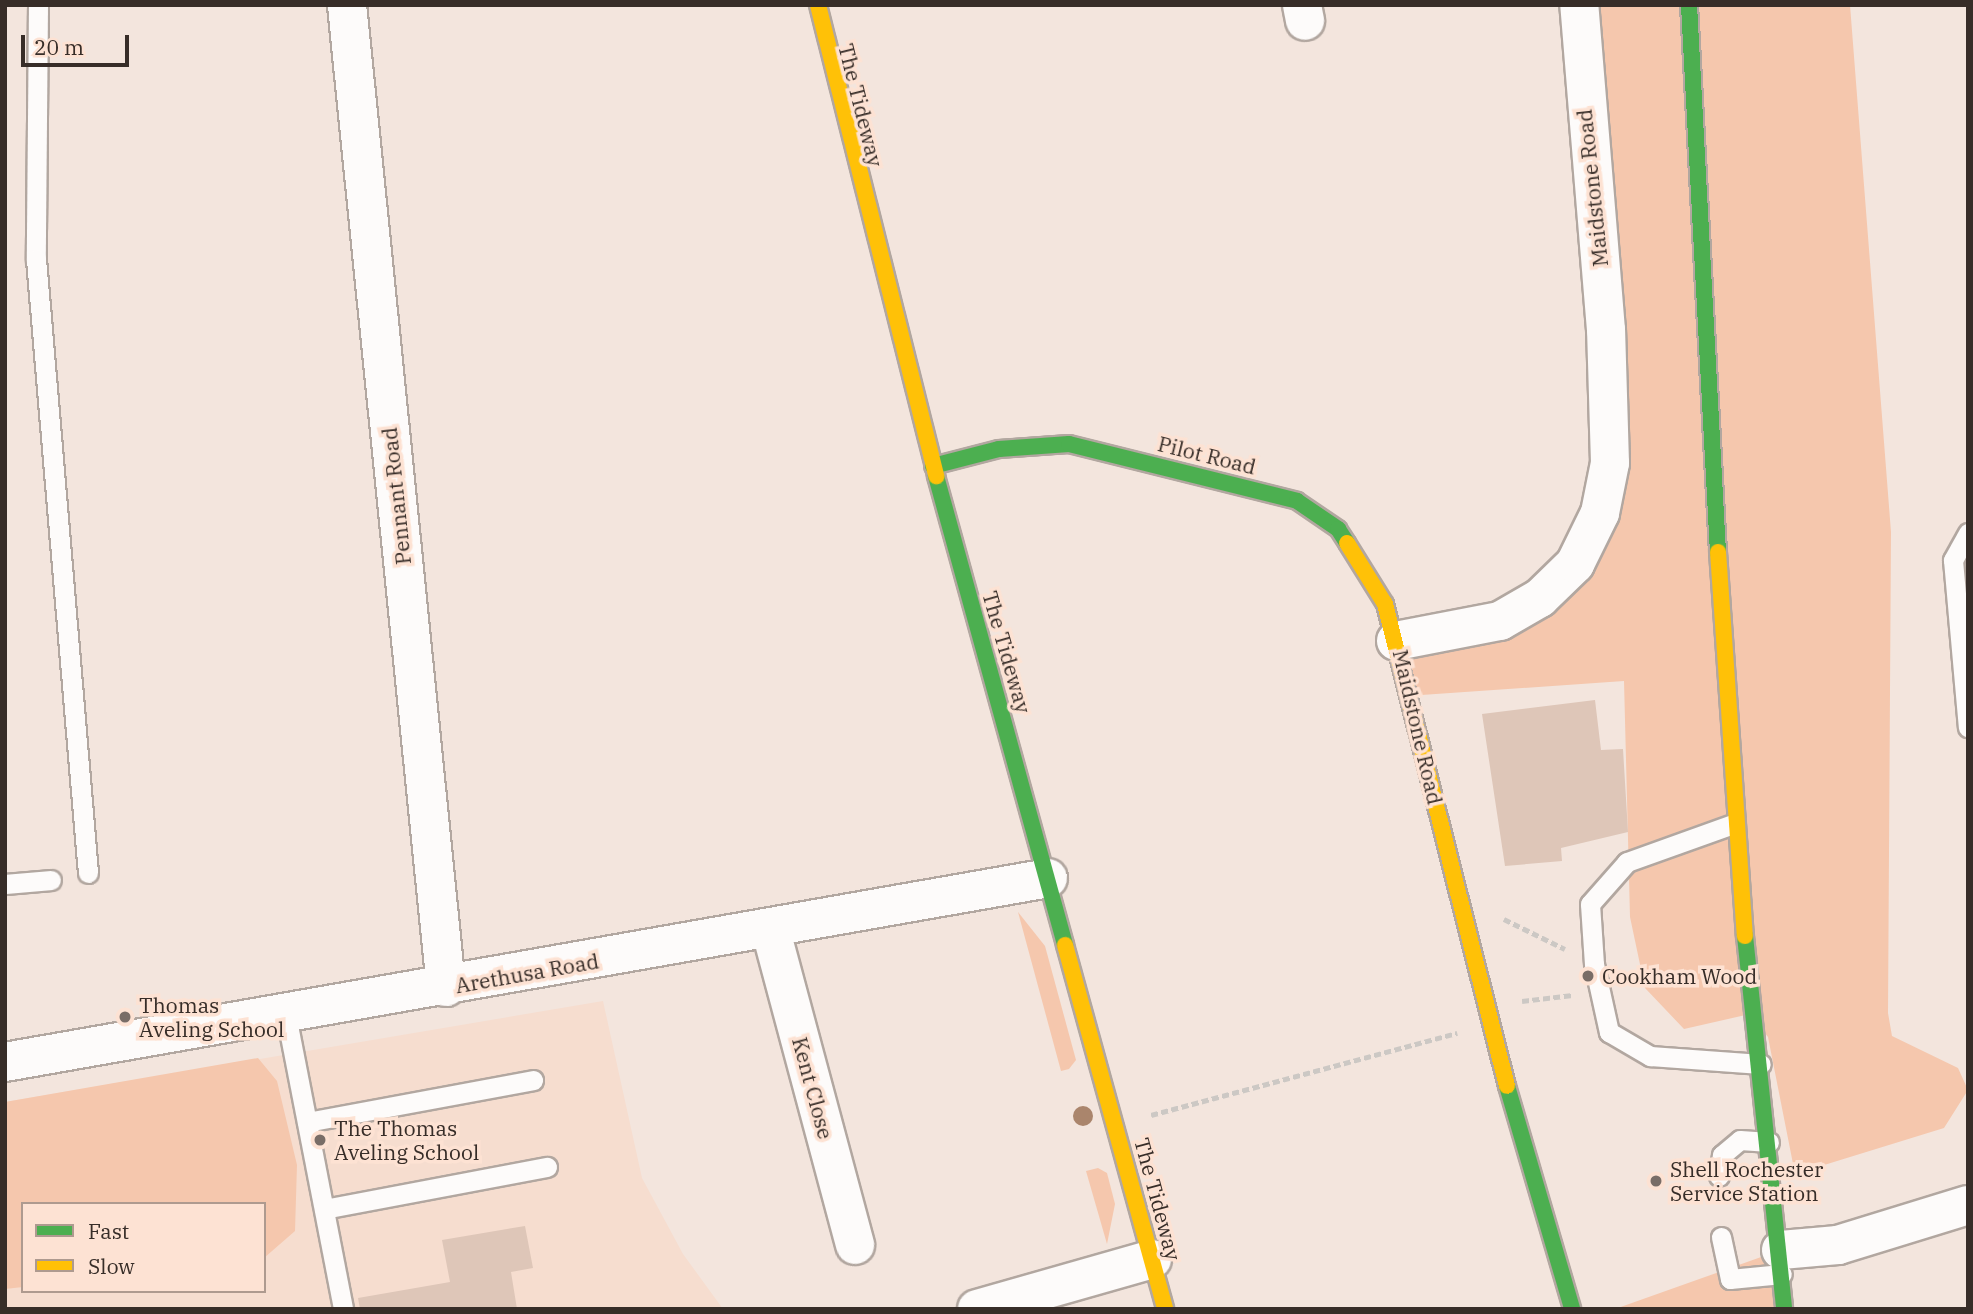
<!DOCTYPE html>
<html>
<head>
<meta charset="utf-8">
<style>
  body { margin:0 }
  #map { position:relative; width:1973px; height:1314px; overflow:hidden; background:#f3e5dd; font-family:"IBM Plex Serif",serif }
  div>[style] { position:absolute }
  [style*='--x'] { left:calc(var(--x)*1px); top:calc(var(--y)*1px); width:calc(var(--w)*1px); rotate:calc(var(--a)*1deg) }
  .built>* { inset:0; background:#f6ddcf }
  .green>* { inset:0; background:#f5c7ad }
  .building>* { inset:0; background:#dec6b8 }
  .path>* { height:4.5px; margin-top:-2.25px; transform-origin:0; background:repeating-linear-gradient(90deg,#ccc8c4 0 7px,transparent 0 10.5px) }
  .roads { filter:drop-shadow(2px 0 #b2a7a0) drop-shadow(-2px 0 #b2a7a0) drop-shadow(0 2px #b2a7a0) drop-shadow(0 -2px #b2a7a0) }
  .lane>* { height:19px; margin:-9.5px; padding:0 9.5px; transform-origin:9.5px; border-radius:9.5px; background:#fdfbfa }
  .street>* { height:38px; margin:-19px; padding:0 19px; transform-origin:19px; border-radius:19px; background:#fdfbfa }
  .fast>* { height:16px; margin:-8px; padding:0 8px; transform-origin:8px; border-radius:8px; background:#4caf50 }
  .slow>* { height:16px; margin:-8px; padding:0 8px; transform-origin:8px; border-radius:8px; background:#ffc107 }
  .trees>* { width:20px; height:20px; margin:-10px; border-radius:50%; background:#aa856c }
  .dots>* { width:19px; height:19px; translate:-50% -50%; box-sizing:border-box; border:4px solid #fde2d3; border-radius:50% }
  span { translate:-50% -50%; white-space:nowrap; text-align:center; line-height:1.15; -webkit-text-stroke:7px #fde2d3; paint-order:stroke }
  .street-label { font-size:21px; color:#372d28 }
  .poi-label { font-size:21px; color:#372d28 }
  .left { translate:0 -50%; text-align:left }
  .frame { position:absolute; inset:0; border:7px solid #372d28; pointer-events:none }
  .legend { position:absolute; left:21px; top:1202px; width:245px; height:91px; box-sizing:border-box; background:#fde2d3; border:2px solid #ae9a8f; margin:0; padding:9px 12px; list-style:none; font-size:21px; color:#372d28 }
  .legend li { display:flex; align-items:center; gap:14px; height:35px }
  .legend b { width:35px; border:2px solid #ae9a8f }
  .scale { position:absolute; left:21px; top:35px; width:108px; height:32px; box-sizing:border-box; border:4px solid #372d28; border-top:0; padding-left:9px; font-size:21px; line-height:24px; white-space:nowrap; color:#372d28; -webkit-text-stroke:5px #fde2d3; paint-order:stroke }
</style>
</head>
<body>
<div id="map">
  <div class="built">
    <i style="clip-path:polygon(evenodd,603px 1001px,642px 1178px,683px 1254px,723px 1309px,5px 1309px,5px 1102px,603px 1001px,23px 1204px,264px 1204px,264px 1291px,23px 1291px,23px 1204px)"></i>
  </div>
  <div class="green">
    <i style="clip-path:polygon(1579px 5px,1850px 5px,1891px 532px,1888px 1013px,1892px 1036px,1958px 1068px,1968px 1090px,1944px 1128px,1795px 1174px,1768px 1037px,1750px 1014px,1684px 1029px,1645px 988px,1630px 917px,1624px 681px,1407px 696px,1396px 641px,1500px 621px,1600px 513px)"></i>
    <i style="clip-path:polygon(1018px 912px,1045px 946px,1076px 1060px,1069px 1069px,1061px 1071px)"></i>
    <i style="clip-path:polygon(258px 1058px,277px 1081px,297px 1165px,295px 1231px,264px 1258px,264px 1204px,23px 1204px,23px 1287px,5px 1289px,5px 1102px)"></i>
    <i style="clip-path:polygon(1098px 1168px,1107px 1173px,1115px 1204px,1107px 1244px,1086px 1171px)"></i>
    <i style="clip-path:polygon(1781px 1250px,1784px 1309px,1615px 1309px)"></i>
  </div>
  <div class="building">
    <i style="clip-path:polygon(1595px 700px,1601px 750px,1623px 749px,1628px 832px,1561px 848px,1562px 861px,1505px 866px,1482px 714px)"></i>
    <i style="clip-path:polygon(525px 1226px,533px 1268px,511px 1272px,517px 1309px,360px 1309px,358px 1298px,450px 1282px,442px 1240px)"></i>
  </div>
  <div class="path">
    <i style="--x:1504;--y:919;--w:68;--a:26.2"></i>
    <i style="--x:1522;--y:1001;--w:51;--a:-6.7"></i>
    <i style="--x:1151;--y:1115;--w:317;--a:-15"></i>
  </div>
  <div class="roads">
    <div class="lane">
      <i style="--x:38;--y:5;--w:254;--a:90.5"></i>
      <i style="--x:36;--y:259;--w:616;--a:85.16"></i>
      <i style="--x:1968;--y:533;--w:31;--a:119"></i>
      <i style="--x:1953;--y:560;--w:168;--a:84.9"></i>
      <i style="--x:1733;--y:824;--w:113;--a:160.3"></i>
      <i style="--x:1627;--y:862;--w:56;--a:131.4"></i>
      <i style="--x:1590;--y:904;--w:60;--a:86.2"></i>
      <i style="--x:1594;--y:964;--w:70;--a:77.6"></i>
      <i style="--x:1609;--y:1032;--w:48;--a:30.3"></i>
      <i style="--x:1650;--y:1056;--w:111;--a:4.1"></i>
      <i style="--x:5;--y:884;--w:46;--a:-5"></i>
      <i style="--x:286;--y:1015;--w:299;--a:79"></i>
      <i style="--x:307;--y:1122;--w:230;--a:-10.5"></i>
      <i style="--x:1719;--y:1176;--w:21;--a:-82"></i>
      <i style="--x:1722;--y:1155;--w:23;--a:-40"></i>
      <i style="--x:1740;--y:1140;--w:29;--a:4"></i>
      <i style="--x:324;--y:1209;--w:227;--a:-10.7"></i>
      <i style="--x:1721;--y:1237;--w:43;--a:77.9"></i>
      <i style="--x:1730;--y:1279;--w:52;--a:-5.5"></i>
    </div>
    <div class="street">
      <i style="--x:347;--y:5;--w:987;--a:84.24"></i>
      <i style="--x:1302;--y:5;--w:16;--a:79"></i>
      <i style="--x:1396;--y:641;--w:106;--a:-10.9"></i>
      <i style="--x:1500;--y:621;--w:46;--a:-29.9"></i>
      <i style="--x:1540;--y:598;--w:49;--a:-44.2"></i>
      <i style="--x:1575;--y:564;--w:57;--a:-63.9"></i>
      <i style="--x:1600;--y:513;--w:51;--a:-78.7"></i>
      <i style="--x:1610;--y:463;--w:133;--a:-91.7"></i>
      <i style="--x:1606;--y:330;--w:326;--a:-94.7"></i>
      <i style="--x:771;--y:931;--w:325;--a:75"></i>
      <i style="--x:5;--y:1062;--w:1059;--a:-10"></i>
      <i style="--x:1781;--y:1250;--w:57;--a:-5"></i>
      <i style="--x:1838;--y:1245;--w:136;--a:-17.1"></i>
      <i style="--x:977;--y:1309;--w:182;--a:-15.9"></i>
    </div>
    <div class="fast">
      <i style="--x:1689;--y:5;--w:548;--a:86.97"></i>
      <i style="--x:933;--y:466;--w:68;--a:-14.4"></i>
      <i style="--x:999;--y:449;--w:70;--a:-4.1"></i>
      <i style="--x:1069;--y:444;--w:235;--a:14"></i>
      <i style="--x:1297;--y:501;--w:50;--a:34.3"></i>
      <i style="--x:1338;--y:529;--w:17;--a:57"></i>
      <i style="--x:936;--y:476;--w:486;--a:74.6"></i>
      <i style="--x:1745;--y:936;--w:375;--a:84"></i>
      <i style="--x:1507;--y:1086;--w:232;--a:73.7"></i>
    </div>
    <div class="slow">
      <i style="--x:818;--y:5;--w:486;--a:75.9"></i>
      <i style="--x:1347;--y:543;--w:72;--a:58.1"></i>
      <i style="--x:1385;--y:604;--w:497;--a:75.8"></i>
      <i style="--x:1718;--y:552;--w:385;--a:86"></i>
      <i style="--x:1065;--y:945;--w:377;--a:74.6"></i>
    </div>
  </div>
  <div class="trees">
    <i style="left:1083px;top:1116px"></i>
  </div>
  <div class="dots">
    <i style="left:1588px;top:976px;background:#796d67"></i>
    <i style="left:125px;top:1017px;background:#796d67"></i>
    <i style="left:320px;top:1140px;background:#796d67"></i>
    <i style="left:1656px;top:1181px;background:#796d67"></i>
  </div>
  <div class="street-label">
    <span style="left:861px;top:105px;rotate:76deg">The Tideway</span>
    <span style="left:1592px;top:188px;rotate:-96deg">Maidstone Road</span>
    <span style="left:1207px;top:455px;rotate:14deg">Pilot Road</span>
    <span style="left:396px;top:496px;rotate:-96deg">Pennant Road</span>
    <span style="left:1007px;top:652px;rotate:74deg">The Tideway</span>
    <span style="left:1418px;top:727px;rotate:77deg">Maidstone Road</span>
    <span style="left:527px;top:973px;rotate:-10deg">Arethusa Road</span>
    <span style="left:813px;top:1088px;rotate:75deg">Kent Close</span>
    <span style="left:1158px;top:1199px;rotate:75deg">The Tideway</span>
  </div>
  <div class="poi-label">
    <span class="left" style="left:1602px;top:976px">Cookham Wood</span>
    <span class="left" style="left:139px;top:1017px">Thomas<br>Aveling School</span>
    <span class="left" style="left:334px;top:1140px">The Thomas<br>Aveling School</span>
    <span class="left" style="left:1670px;top:1181px">Shell Rochester<br>Service Station</span>
  </div>
  <div class="frame"></div>
  <ul class="legend">
  <li><b style="height:9px;background:#4caf50"></b>Fast</li>
  <li><b style="height:9px;background:#ffc107"></b>Slow</li>
  </ul>
  <div class="scale">20 m</div>
</div>
</body>
</html>
